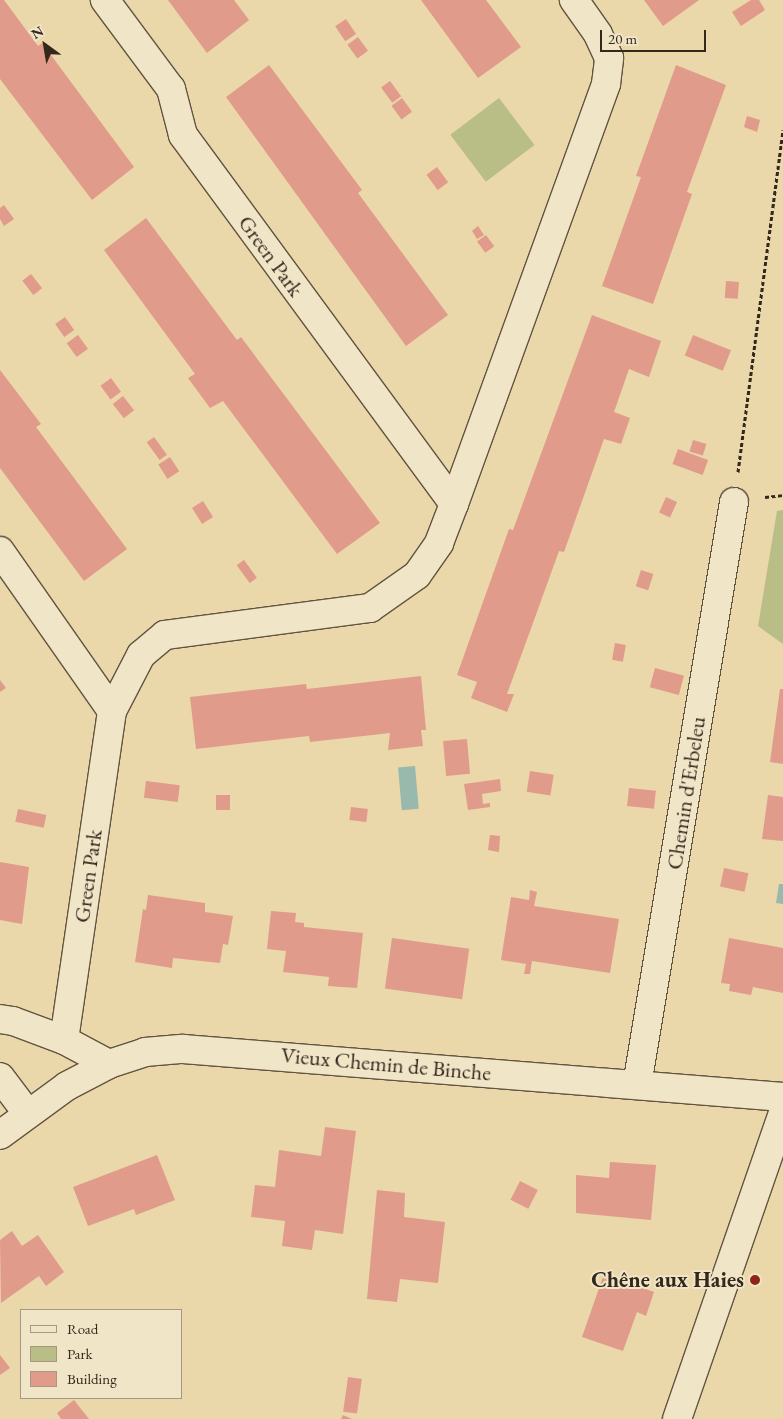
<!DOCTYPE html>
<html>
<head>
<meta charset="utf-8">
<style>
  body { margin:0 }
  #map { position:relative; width:783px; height:1419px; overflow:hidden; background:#ead7aa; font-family:"EB Garamond",serif }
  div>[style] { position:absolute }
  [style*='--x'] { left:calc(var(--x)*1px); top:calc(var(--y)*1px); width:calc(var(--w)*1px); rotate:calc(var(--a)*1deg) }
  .green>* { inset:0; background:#b9be87; transform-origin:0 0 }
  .water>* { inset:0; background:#98b9ab; transform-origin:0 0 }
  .building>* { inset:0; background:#e19b8a; transform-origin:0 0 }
  .path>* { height:3px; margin-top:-1.5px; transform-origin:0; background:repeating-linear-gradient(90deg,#34281d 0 4px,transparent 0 6.5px) }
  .roads { filter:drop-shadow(1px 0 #625440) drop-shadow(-1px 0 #625440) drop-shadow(0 1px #625440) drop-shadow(0 -1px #625440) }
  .minor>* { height:28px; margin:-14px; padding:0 14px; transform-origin:14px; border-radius:14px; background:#f1e5c8 }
  .dots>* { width:14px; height:14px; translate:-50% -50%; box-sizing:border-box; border:2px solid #f1e5c8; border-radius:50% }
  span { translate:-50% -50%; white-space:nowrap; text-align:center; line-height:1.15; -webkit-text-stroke:4px #f1e5c8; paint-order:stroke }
  .street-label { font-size:22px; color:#34281d }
  .poi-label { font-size:22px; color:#34281d; font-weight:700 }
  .right { translate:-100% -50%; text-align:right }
  .legend { position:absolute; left:20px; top:1309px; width:162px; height:90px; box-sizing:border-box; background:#f1e5c8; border:1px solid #a59984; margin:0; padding:6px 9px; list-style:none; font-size:15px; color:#34281d }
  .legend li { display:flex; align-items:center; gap:10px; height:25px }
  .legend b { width:25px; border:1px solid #a59984 }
  .north { position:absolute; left:20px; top:20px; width:50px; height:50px; -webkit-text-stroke:4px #f1e5c8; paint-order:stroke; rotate:328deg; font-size:14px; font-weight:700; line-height:20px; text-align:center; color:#34281d }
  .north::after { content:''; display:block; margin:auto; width:18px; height:22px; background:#34281d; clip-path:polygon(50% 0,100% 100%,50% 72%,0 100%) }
  .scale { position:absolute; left:600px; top:30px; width:106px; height:22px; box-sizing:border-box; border:2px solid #34281d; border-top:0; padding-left:6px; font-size:15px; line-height:18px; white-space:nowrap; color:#34281d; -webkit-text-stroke:4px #f1e5c8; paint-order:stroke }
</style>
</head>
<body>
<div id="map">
  <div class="green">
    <i style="left:499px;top:98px;width:59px;height:61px;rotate:53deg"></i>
    <i style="clip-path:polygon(783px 510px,783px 644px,758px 626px,777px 511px)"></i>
  </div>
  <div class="water">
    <i style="left:415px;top:766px;width:43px;height:17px;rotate:85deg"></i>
    <i style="clip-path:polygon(779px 884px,783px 884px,783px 904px,776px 903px)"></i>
  </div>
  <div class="building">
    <i style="clip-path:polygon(0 0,4px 0,38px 46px,42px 43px,134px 167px,92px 200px,0 79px)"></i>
    <i style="clip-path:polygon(168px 0,234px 0,249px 20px,207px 53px)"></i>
    <i style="clip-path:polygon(421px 0,486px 0,521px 47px,478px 78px)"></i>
    <i style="clip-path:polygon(644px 0,699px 0,663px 26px)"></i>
    <i style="clip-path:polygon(751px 0,759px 0,765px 10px,741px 26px,732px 12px)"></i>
    <i style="left:346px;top:19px;width:18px;height:13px;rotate:56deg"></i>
    <i style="left:358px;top:37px;width:17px;height:13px;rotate:54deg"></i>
    <i style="clip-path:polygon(269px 65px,362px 190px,358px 193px,448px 315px,406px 346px,226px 97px)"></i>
    <i style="clip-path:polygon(676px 65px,726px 85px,687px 192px,692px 194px,653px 304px,602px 286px,641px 177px,636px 176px)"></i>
    <i style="left:390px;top:81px;width:19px;height:11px;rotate:54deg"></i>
    <i style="left:402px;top:98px;width:17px;height:13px;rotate:54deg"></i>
    <i style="clip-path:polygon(747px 116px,760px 120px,757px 132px,744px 127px)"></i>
    <i style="left:437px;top:167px;width:19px;height:13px;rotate:54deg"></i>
    <i style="clip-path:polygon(4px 205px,14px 219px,4px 226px,0 219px,0 208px)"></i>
    <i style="clip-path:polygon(146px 218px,237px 340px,241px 337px,380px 523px,337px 554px,223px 401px,210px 408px,188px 378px,195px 374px,104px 250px)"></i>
    <i style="clip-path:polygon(478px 226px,484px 235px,477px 239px,472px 231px)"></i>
    <i style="left:486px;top:235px;width:14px;height:11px;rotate:54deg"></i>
    <i style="left:31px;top:274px;width:18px;height:11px;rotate:52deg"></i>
    <i style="left:726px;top:281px;width:13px;height:17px;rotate:4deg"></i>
    <i style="clip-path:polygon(592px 315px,661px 341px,649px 377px,629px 369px,614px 412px,630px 418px,621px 444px,604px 439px,564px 552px,559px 551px,529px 634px,507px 694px,514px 694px,507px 712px,471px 698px,477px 682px,457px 675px,509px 529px,513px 530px)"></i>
    <i style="left:65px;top:317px;width:16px;height:12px;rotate:55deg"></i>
    <i style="left:78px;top:335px;width:17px;height:14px;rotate:54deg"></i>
    <i style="left:693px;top:335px;width:41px;height:22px;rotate:22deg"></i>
    <i style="clip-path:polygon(0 370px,41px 424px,36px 427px,127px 549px,84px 581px,0 468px)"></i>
    <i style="left:111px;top:378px;width:17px;height:13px;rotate:54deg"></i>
    <i style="left:123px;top:396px;width:18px;height:13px;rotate:52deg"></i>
    <i style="left:154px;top:437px;width:22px;height:9px;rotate:54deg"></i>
    <i style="left:693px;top:440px;width:14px;height:12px;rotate:17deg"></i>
    <i style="left:678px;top:449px;width:32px;height:16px;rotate:20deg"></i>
    <i style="left:170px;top:457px;width:17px;height:14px;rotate:57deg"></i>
    <i style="left:666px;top:497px;width:12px;height:17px;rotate:24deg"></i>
    <i style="left:203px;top:501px;width:19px;height:13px;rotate:58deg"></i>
    <i style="left:244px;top:560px;width:22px;height:9px;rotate:54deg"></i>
    <i style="left:641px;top:570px;width:13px;height:17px;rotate:18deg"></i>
    <i style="left:615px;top:643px;width:11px;height:17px;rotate:10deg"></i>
    <i style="left:655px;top:668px;width:30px;height:20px;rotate:15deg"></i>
    <i style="clip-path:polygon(421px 676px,426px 730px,421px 730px,423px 746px,388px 750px,390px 733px,310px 742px,309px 736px,196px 749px,190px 697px,306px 684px,307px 689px)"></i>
    <i style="clip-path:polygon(0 680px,6px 688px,0 692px)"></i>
    <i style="clip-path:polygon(780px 689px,783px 689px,783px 764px,770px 762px)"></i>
    <i style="left:467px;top:739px;width:35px;height:24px;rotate:85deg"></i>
    <i style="left:530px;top:771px;width:24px;height:21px;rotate:9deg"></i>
    <i style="clip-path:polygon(500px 779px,501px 791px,482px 794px,483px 804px,490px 803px,490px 807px,468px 810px,464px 784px)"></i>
    <i style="left:146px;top:781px;width:34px;height:17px;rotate:7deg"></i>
    <i style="left:629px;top:788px;width:27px;height:18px;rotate:6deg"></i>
    <i style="left:216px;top:795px;width:14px;height:15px"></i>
    <i style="clip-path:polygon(768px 795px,783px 797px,783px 841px,762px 839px)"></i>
    <i style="left:351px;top:807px;width:17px;height:13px;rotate:7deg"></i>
    <i style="left:18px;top:809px;width:29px;height:13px;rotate:12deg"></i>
    <i style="clip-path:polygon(490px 835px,500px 836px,499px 852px,488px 850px)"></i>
    <i style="clip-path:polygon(0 862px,29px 867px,22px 924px,0 920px)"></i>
    <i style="left:724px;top:868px;width:25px;height:19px;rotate:12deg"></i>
    <i style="clip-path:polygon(530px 890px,537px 892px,534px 906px,619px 919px,610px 973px,532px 961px,530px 974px,524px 974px,526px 964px,501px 960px,511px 897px,529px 900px)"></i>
    <i style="clip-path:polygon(148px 895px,205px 903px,205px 912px,233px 916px,228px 945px,223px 944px,220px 963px,173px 958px,172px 968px,135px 962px,143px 909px,146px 910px)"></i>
    <i style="clip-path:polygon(271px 911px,296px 913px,295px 922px,304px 923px,304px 927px,363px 933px,357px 988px,328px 986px,329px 977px,283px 972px,286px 951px,267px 949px)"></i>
    <i style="left:392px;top:938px;width:78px;height:51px;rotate:8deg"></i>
    <i style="clip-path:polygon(729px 938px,783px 948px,783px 993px,753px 987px,751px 995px,729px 991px,730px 984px,721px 983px)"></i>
    <i style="clip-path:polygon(325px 1127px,356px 1131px,343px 1234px,315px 1230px,312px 1250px,282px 1246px,285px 1221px,251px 1217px,255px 1185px,275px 1187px,279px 1150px,321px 1156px)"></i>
    <i style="clip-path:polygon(157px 1155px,175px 1200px,136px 1215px,134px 1209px,88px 1226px,73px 1187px)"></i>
    <i style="clip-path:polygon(610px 1162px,656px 1165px,651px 1220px,576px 1213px,576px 1175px,609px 1178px)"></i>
    <i style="left:520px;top:1181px;width:20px;height:21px;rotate:27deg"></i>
    <i style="clip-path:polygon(377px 1190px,405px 1193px,404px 1217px,445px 1222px,438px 1283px,400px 1279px,397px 1302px,367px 1299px)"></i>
    <i style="clip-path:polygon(12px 1231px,22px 1246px,38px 1235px,64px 1272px,46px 1286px,39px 1276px,1px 1303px,0 1240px)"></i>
    <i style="clip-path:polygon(604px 1274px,654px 1292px,646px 1316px,637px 1312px,623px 1351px,582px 1337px)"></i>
    <i style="clip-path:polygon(0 1355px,10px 1368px,0 1375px)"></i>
    <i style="left:348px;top:1377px;width:14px;height:35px;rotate:8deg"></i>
    <i style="clip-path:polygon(74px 1400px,89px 1419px,61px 1419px,57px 1413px)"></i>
    <i style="clip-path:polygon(343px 1415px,352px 1419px,341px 1419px)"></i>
  </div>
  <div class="path">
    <i style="--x:738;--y:472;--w:345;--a:-82.5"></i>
    <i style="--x:765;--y:497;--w:18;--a:-6"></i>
  </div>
  <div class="roads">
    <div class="minor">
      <i style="--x:454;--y:504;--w:447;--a:-70.1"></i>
      <i style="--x:606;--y:84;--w:26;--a:-83"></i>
      <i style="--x:609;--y:58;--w:26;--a:-115"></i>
      <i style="--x:598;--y:34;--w:42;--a:-125.2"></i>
      <i style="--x:0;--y:551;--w:195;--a:55"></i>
      <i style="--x:0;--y:1019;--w:13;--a:9"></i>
      <i style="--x:13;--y:1021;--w:54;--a:20.4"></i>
      <i style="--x:64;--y:1040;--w:51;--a:28.1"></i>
      <i style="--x:64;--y:1040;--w:332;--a:-81.7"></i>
      <i style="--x:112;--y:711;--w:63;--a:-62.6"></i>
      <i style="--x:141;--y:655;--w:31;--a:-40"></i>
      <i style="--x:165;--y:635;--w:207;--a:-7.5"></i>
      <i style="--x:370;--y:608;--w:57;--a:-35.1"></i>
      <i style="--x:417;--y:575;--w:39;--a:-55"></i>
      <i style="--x:439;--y:543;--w:42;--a:-69"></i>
      <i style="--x:454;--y:504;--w:458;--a:-126.3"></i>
      <i style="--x:183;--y:135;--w:48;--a:-104.6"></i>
      <i style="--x:171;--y:89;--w:111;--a:-126.6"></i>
      <i style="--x:0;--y:1077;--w:46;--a:52.9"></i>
      <i style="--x:637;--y:1085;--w:591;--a:-80.55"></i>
      <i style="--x:0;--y:1135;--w:83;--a:-36.2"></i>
      <i style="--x:67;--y:1086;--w:47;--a:-27.6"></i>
      <i style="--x:109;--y:1064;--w:38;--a:-18"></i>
      <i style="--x:145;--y:1052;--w:38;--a:-5"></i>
      <i style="--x:183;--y:1049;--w:602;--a:4.57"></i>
      <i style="--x:677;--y:1419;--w:324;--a:-70.9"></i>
    </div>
  </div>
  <div class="dots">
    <i style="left:755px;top:1280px;background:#8f2418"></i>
  </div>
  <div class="street-label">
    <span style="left:271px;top:256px;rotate:54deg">Green Park</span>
    <span style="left:686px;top:793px;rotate:-81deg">Chemin d'Erbeleu</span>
    <span style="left:88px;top:876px;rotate:-82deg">Green Park</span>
    <span style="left:386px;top:1064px;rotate:5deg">Vieux Chemin de Binche</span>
  </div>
  <div class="poi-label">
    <span class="right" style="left:744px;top:1280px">Chêne aux Haies</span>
  </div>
  <ul class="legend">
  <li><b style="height:6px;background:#f1e5c8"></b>Road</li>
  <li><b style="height:14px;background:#b9be87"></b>Park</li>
  <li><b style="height:14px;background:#e19b8a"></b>Building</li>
  </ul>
  <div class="north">N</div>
  <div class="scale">20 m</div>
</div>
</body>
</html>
